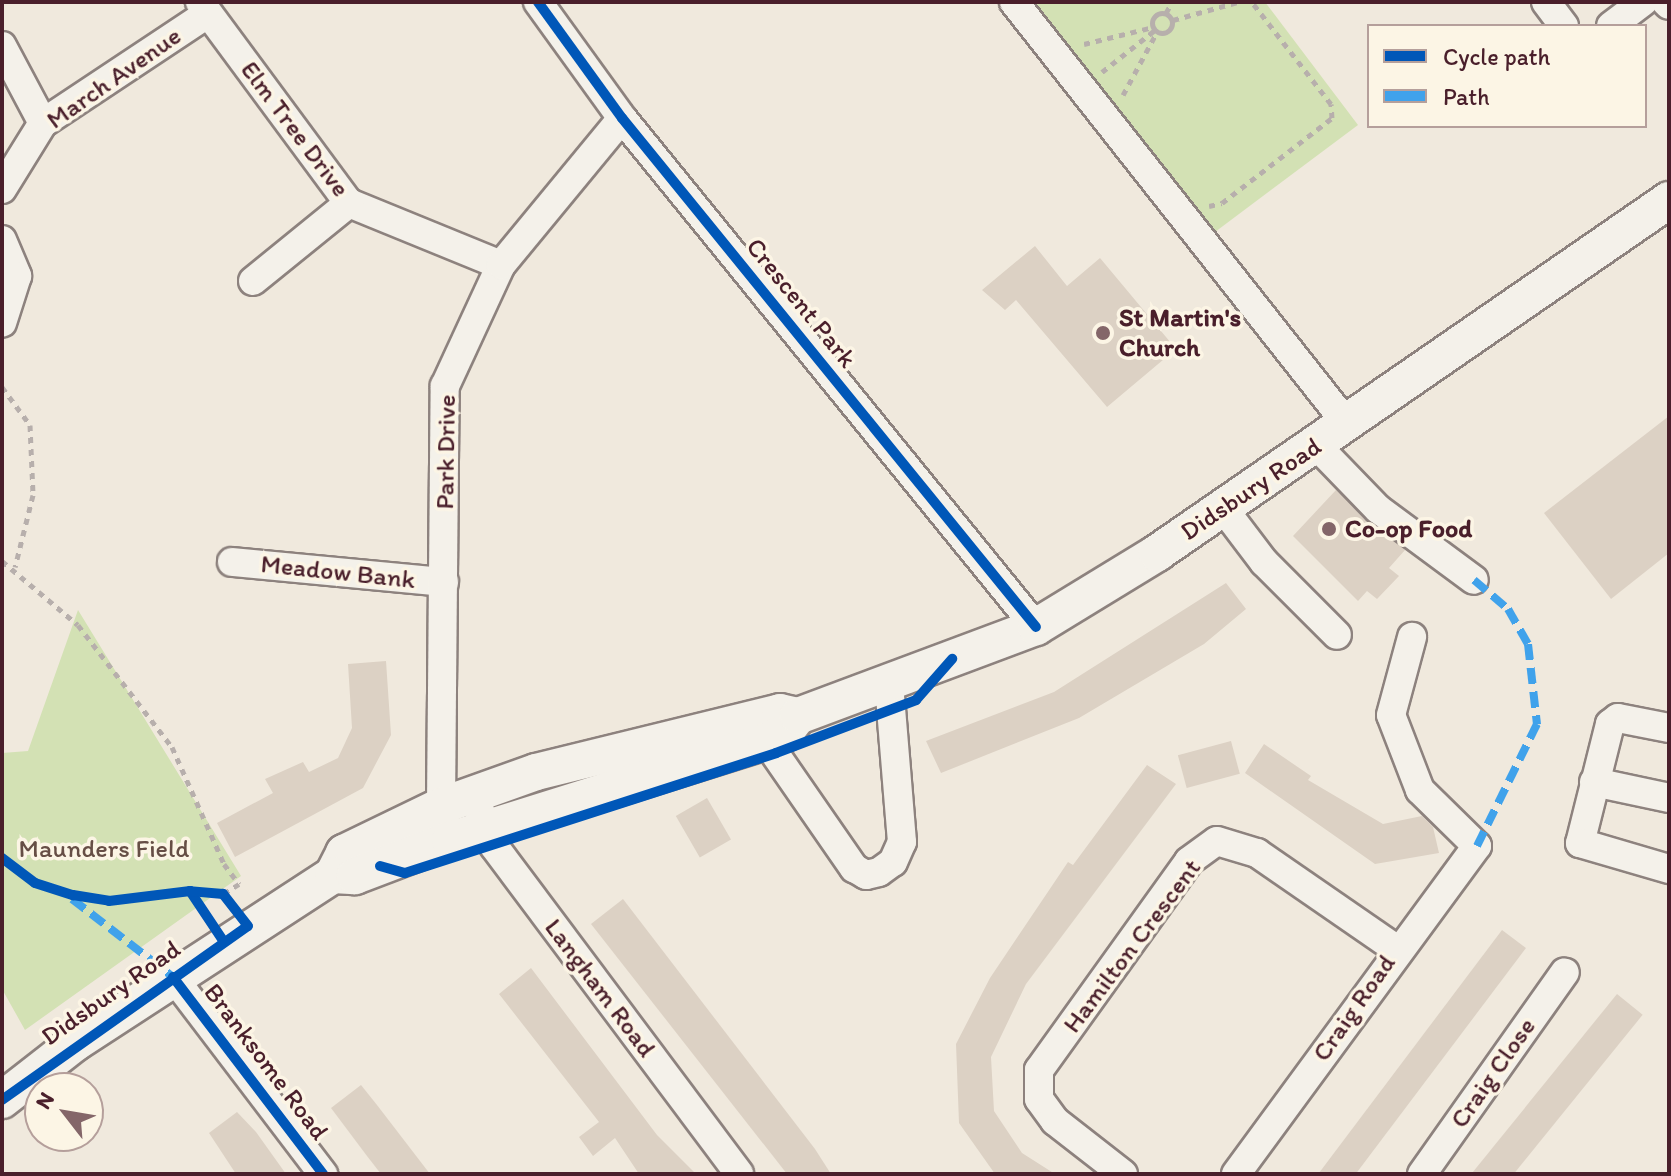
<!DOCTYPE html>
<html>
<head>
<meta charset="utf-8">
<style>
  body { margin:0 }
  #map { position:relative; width:1671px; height:1176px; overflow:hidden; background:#f0e9dd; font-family:Itim,sans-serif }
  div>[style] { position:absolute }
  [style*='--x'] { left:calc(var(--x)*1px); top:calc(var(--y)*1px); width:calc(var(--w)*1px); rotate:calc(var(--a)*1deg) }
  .green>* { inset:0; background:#d3e1b4 }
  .building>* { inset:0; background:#dcd1c4; transform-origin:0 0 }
  .path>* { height:5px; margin-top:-2.5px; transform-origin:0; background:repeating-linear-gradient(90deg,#b7afac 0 6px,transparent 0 12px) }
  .path>.ring { margin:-2.5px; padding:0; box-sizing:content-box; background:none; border:5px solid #b7afac; border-radius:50% }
  .roads { filter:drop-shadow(2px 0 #8d827e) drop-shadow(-2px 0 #8d827e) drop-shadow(0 2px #8d827e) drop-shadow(0 -2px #8d827e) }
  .minor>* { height:28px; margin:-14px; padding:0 14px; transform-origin:14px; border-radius:14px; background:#f4f1ea }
  .major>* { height:36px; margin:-18px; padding:0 18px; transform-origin:18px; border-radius:18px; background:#f4f1ea }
  .quiet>* { height:8px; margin-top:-4px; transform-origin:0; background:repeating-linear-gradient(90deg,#40a2eb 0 16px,transparent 0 24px) }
  .cycleway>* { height:10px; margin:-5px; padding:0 5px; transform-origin:5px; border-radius:5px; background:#0057b8 }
  .dots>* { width:22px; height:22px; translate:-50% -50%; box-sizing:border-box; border:4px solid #fcf5e5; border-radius:50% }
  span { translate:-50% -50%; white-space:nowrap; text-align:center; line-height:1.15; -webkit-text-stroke:7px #fcf5e5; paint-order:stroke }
  .street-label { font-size:26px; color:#4a1f2b }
  .poi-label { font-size:26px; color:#4a1f2b; font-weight:700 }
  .left { translate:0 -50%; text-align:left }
  .park-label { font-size:26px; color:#664e45 }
  .frame { position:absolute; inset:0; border:4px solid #4a1f2b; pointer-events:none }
  .legend { position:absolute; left:1367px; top:24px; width:280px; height:104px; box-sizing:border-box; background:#fcf5e5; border:2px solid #b59f9b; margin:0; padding:10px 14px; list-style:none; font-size:24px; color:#4a1f2b }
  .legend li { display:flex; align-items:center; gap:16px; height:40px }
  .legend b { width:40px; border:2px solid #b59f9b }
  .north { position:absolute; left:24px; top:1072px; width:80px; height:80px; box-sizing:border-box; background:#fcf5e5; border:2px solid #b59f9b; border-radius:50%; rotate:301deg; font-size:22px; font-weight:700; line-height:32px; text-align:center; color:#4a1f2b }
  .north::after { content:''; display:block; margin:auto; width:28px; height:36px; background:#846669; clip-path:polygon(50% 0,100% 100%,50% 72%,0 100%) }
</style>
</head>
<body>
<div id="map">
  <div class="green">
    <i style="clip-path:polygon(1031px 2px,1265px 2px,1358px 125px,1211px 235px)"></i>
    <i style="clip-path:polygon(78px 610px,241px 876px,25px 1030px,2px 989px,2px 753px,28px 751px)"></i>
  </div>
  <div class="building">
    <i style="clip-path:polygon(1035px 246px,1067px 286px,1100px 258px,1176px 349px,1107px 407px,1016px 300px,1005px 310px,982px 290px)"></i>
    <i style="clip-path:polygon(1669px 416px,1669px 553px,1611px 599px,1544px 513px)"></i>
    <i style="clip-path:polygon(1336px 490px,1405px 550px,1389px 568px,1399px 576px,1377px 599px,1367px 591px,1358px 601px,1293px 536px)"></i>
    <i style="clip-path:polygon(1226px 583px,1246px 609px,1204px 644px,1079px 718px,941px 773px,926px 741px,1054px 692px)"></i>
    <i style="clip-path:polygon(386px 661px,391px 735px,363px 788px,235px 857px,217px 823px,273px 793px,265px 779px,303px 762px,309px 772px,338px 758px,352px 728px,348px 664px)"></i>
    <i style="left:1231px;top:741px;width:34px;height:55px;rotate:75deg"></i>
    <i style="clip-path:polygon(1264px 744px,1311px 776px,1308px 780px,1383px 824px,1422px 816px,1433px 827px,1439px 853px,1375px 864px,1245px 773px)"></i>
    <i style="clip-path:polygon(1147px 765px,1176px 784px,1026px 984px,991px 1057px,994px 1111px,1022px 1153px,1055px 1174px,995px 1174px,959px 1123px,956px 1044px,990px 978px,1068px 862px,1073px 865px)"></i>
    <i style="left:707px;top:798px;width:48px;height:36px;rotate:60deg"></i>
    <i style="clip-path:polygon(623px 899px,815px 1149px,831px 1174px,787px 1174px,591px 924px)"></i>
    <i style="left:1502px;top:930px;width:30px;height:306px;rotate:37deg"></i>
    <i style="clip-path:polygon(531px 968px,657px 1135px,696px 1174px,639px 1174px,615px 1138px,593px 1156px,579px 1137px,599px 1122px,499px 994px)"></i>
    <i style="left:1617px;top:994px;width:33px;height:229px;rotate:39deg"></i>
    <i style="clip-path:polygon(361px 1085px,377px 1105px,430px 1174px,381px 1174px,367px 1156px,331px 1108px)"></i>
    <i style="clip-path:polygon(237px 1112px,256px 1132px,286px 1174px,236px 1174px,209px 1133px)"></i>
  </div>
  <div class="path">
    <i class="ring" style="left:1152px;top:13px;width:15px;height:15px"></i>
    <i style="--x:1166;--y:13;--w:13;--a:-61"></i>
    <i style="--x:1173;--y:20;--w:67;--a:-15.5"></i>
    <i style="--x:1084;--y:44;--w:71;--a:-13.8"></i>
    <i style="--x:1102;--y:72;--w:68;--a:-38.4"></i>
    <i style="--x:1123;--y:95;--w:72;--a:-61.6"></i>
    <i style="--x:1209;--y:206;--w:13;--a:-13"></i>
    <i style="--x:1222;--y:203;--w:139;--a:-37.7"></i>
    <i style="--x:1332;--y:118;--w:14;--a:-94"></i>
    <i style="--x:1331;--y:104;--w:129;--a:-127.8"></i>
    <i style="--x:2;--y:387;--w:47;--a:53.6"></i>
    <i style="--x:30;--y:425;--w:70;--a:87.5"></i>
    <i style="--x:33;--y:495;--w:74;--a:104"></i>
    <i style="--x:2;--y:561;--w:99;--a:40.1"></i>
    <i style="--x:78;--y:625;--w:154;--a:52.4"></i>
    <i style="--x:172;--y:747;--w:128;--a:66"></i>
    <i style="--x:224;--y:864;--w:25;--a:53"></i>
    <i style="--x:239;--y:884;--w:19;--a:148"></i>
  </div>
  <div class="roads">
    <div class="minor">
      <i style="--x:200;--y:2;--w:250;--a:53.5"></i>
      <i style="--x:349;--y:203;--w:164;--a:22.2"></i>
      <i style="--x:538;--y:2;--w:143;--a:54.1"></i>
      <i style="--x:622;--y:118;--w:656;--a:50.88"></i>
      <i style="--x:1014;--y:2;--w:538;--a:51.72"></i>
      <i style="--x:1546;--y:2;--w:30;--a:53"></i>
      <i style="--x:1666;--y:2;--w:4;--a:45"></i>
      <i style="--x:1611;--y:26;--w:40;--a:-37"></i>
      <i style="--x:2;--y:46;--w:87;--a:62"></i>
      <i style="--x:2;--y:189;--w:78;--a:-58.2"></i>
      <i style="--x:43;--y:123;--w:197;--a:-33.6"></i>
      <i style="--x:2;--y:240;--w:39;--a:67"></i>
      <i style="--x:17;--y:276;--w:49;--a:107.7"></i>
      <i style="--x:253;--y:281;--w:124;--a:-39.1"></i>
      <i style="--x:1316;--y:445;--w:89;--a:45.9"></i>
      <i style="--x:1378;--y:509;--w:119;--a:36.5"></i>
      <i style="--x:1223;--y:508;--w:68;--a:52.8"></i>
      <i style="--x:1264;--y:562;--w:103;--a:45"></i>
      <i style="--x:232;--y:562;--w:213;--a:5.4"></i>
      <i style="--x:1669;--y:728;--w:52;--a:-168.9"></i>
      <i style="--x:1618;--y:718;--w:10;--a:143"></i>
      <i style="--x:1610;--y:724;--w:123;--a:104.1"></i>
      <i style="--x:1580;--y:843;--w:93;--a:16.3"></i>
      <i style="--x:766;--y:741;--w:155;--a:55.3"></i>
      <i style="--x:854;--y:868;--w:14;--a:30"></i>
      <i style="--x:866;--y:875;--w:13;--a:-13"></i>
      <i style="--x:879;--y:872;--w:17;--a:-36"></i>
      <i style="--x:893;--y:862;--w:22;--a:-66"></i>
      <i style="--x:902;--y:842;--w:160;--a:-94.7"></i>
      <i style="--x:1594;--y:782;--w:77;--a:12"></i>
      <i style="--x:480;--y:811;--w:38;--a:68"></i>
      <i style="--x:494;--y:846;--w:409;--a:53.2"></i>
      <i style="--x:446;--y:824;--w:19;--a:-106"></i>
      <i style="--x:441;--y:806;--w:420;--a:-89.5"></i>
      <i style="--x:445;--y:386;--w:133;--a:-65.2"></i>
      <i style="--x:501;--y:265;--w:190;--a:-50.5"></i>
      <i style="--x:173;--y:977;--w:248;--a:52.7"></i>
      <i style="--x:1123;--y:1174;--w:86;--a:-142.1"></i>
      <i style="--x:1055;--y:1121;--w:27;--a:-126"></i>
      <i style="--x:1039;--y:1099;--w:29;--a:-90"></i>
      <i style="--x:1039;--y:1070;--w:257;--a:-54.3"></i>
      <i style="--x:1189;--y:861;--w:34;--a:-36"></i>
      <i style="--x:1217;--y:841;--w:42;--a:16.7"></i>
      <i style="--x:1257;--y:853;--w:169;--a:34.6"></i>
      <i style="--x:1236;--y:1174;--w:407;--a:-53.7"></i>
      <i style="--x:1477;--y:846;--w:80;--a:-135.5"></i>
      <i style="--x:1420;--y:790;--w:80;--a:-111.1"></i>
      <i style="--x:1391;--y:715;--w:81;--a:-74.9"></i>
      <i style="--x:1422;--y:1174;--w:247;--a:-54.7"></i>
    </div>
    <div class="major">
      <i style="--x:333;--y:875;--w:25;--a:-63"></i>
      <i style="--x:344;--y:853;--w:108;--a:-25.9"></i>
      <i style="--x:441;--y:806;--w:101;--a:-19.7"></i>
      <i style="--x:536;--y:772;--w:251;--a:-13.8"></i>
      <i style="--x:780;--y:712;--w:17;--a:13"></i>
      <i style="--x:2;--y:1100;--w:93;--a:-38"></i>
      <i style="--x:75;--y:1043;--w:308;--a:-33.1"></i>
      <i style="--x:333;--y:875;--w:22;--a:3"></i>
      <i style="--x:355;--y:876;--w:102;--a:-20.8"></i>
      <i style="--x:450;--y:840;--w:331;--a:-17.4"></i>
      <i style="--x:766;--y:741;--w:21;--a:-23"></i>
      <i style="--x:785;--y:733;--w:21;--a:-53"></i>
      <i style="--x:798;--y:716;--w:254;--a:-20.5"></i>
      <i style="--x:1036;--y:627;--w:142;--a:-31.4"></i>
      <i style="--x:1157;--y:553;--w:622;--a:-34.58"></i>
    </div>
  </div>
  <div class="quiet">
    <i style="--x:1474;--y:580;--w:45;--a:40.5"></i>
    <i style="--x:1508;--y:609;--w:40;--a:60.3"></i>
    <i style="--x:1528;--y:644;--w:81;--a:83.6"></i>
    <i style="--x:1537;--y:724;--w:136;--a:116.2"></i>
    <i style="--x:72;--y:899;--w:128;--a:37.7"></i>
  </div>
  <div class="cycleway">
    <i style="--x:538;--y:2;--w:143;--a:54.1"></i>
    <i style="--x:622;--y:118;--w:656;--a:50.88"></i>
    <i style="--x:2;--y:858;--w:41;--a:37.1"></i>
    <i style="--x:35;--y:883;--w:40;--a:18"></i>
    <i style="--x:73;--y:895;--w:36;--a:9"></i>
    <i style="--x:109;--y:901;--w:82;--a:-7"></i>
    <i style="--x:190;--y:891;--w:61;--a:56.3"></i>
    <i style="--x:380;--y:866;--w:26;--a:16"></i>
    <i style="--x:405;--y:873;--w:390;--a:-17.9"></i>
    <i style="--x:776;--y:753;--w:150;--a:-20.7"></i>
    <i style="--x:916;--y:700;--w:55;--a:-48.7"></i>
    <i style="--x:173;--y:977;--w:248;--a:52.7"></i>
    <i style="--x:2;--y:1100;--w:301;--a:-35.3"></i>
    <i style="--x:248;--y:926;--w:41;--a:-128"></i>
    <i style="--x:223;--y:894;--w:33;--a:-175"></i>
  </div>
  <div class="dots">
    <i style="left:1103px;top:333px;background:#846669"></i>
    <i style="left:1329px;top:529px;background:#846669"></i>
  </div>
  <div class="street-label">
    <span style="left:114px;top:78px;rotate:-35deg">March Avenue</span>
    <span style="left:295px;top:129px;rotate:53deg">Elm Tree Drive</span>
    <span style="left:801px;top:303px;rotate:51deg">Crescent Park</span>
    <span style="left:446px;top:452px;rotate:-89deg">Park Drive</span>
    <span style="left:1251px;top:489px;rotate:-34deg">Didsbury Road</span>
    <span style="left:338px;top:572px;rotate:6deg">Meadow Bank</span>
    <span style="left:1132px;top:946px;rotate:-53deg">Hamilton Crescent</span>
    <span style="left:600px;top:988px;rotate:53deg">Langham Road</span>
    <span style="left:111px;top:993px;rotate:-35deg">Didsbury Road</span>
    <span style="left:1354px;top:1008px;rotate:-55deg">Craig Road</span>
    <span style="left:266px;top:1062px;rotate:53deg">Branksome Road</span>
    <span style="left:1493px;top:1073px;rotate:-55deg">Craig Close</span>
  </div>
  <div class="poi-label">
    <span class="left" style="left:1119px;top:333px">St Martin's<br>Church</span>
    <span class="left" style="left:1345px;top:529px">Co-op Food</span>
  </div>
  <div class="park-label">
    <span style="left:104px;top:849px">Maunders Field</span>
  </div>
  <div class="frame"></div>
  <ul class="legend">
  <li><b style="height:10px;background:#0057b8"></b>Cycle path</li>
  <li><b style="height:10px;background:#40a2eb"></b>Path</li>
  </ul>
  <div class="north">N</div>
</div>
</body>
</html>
